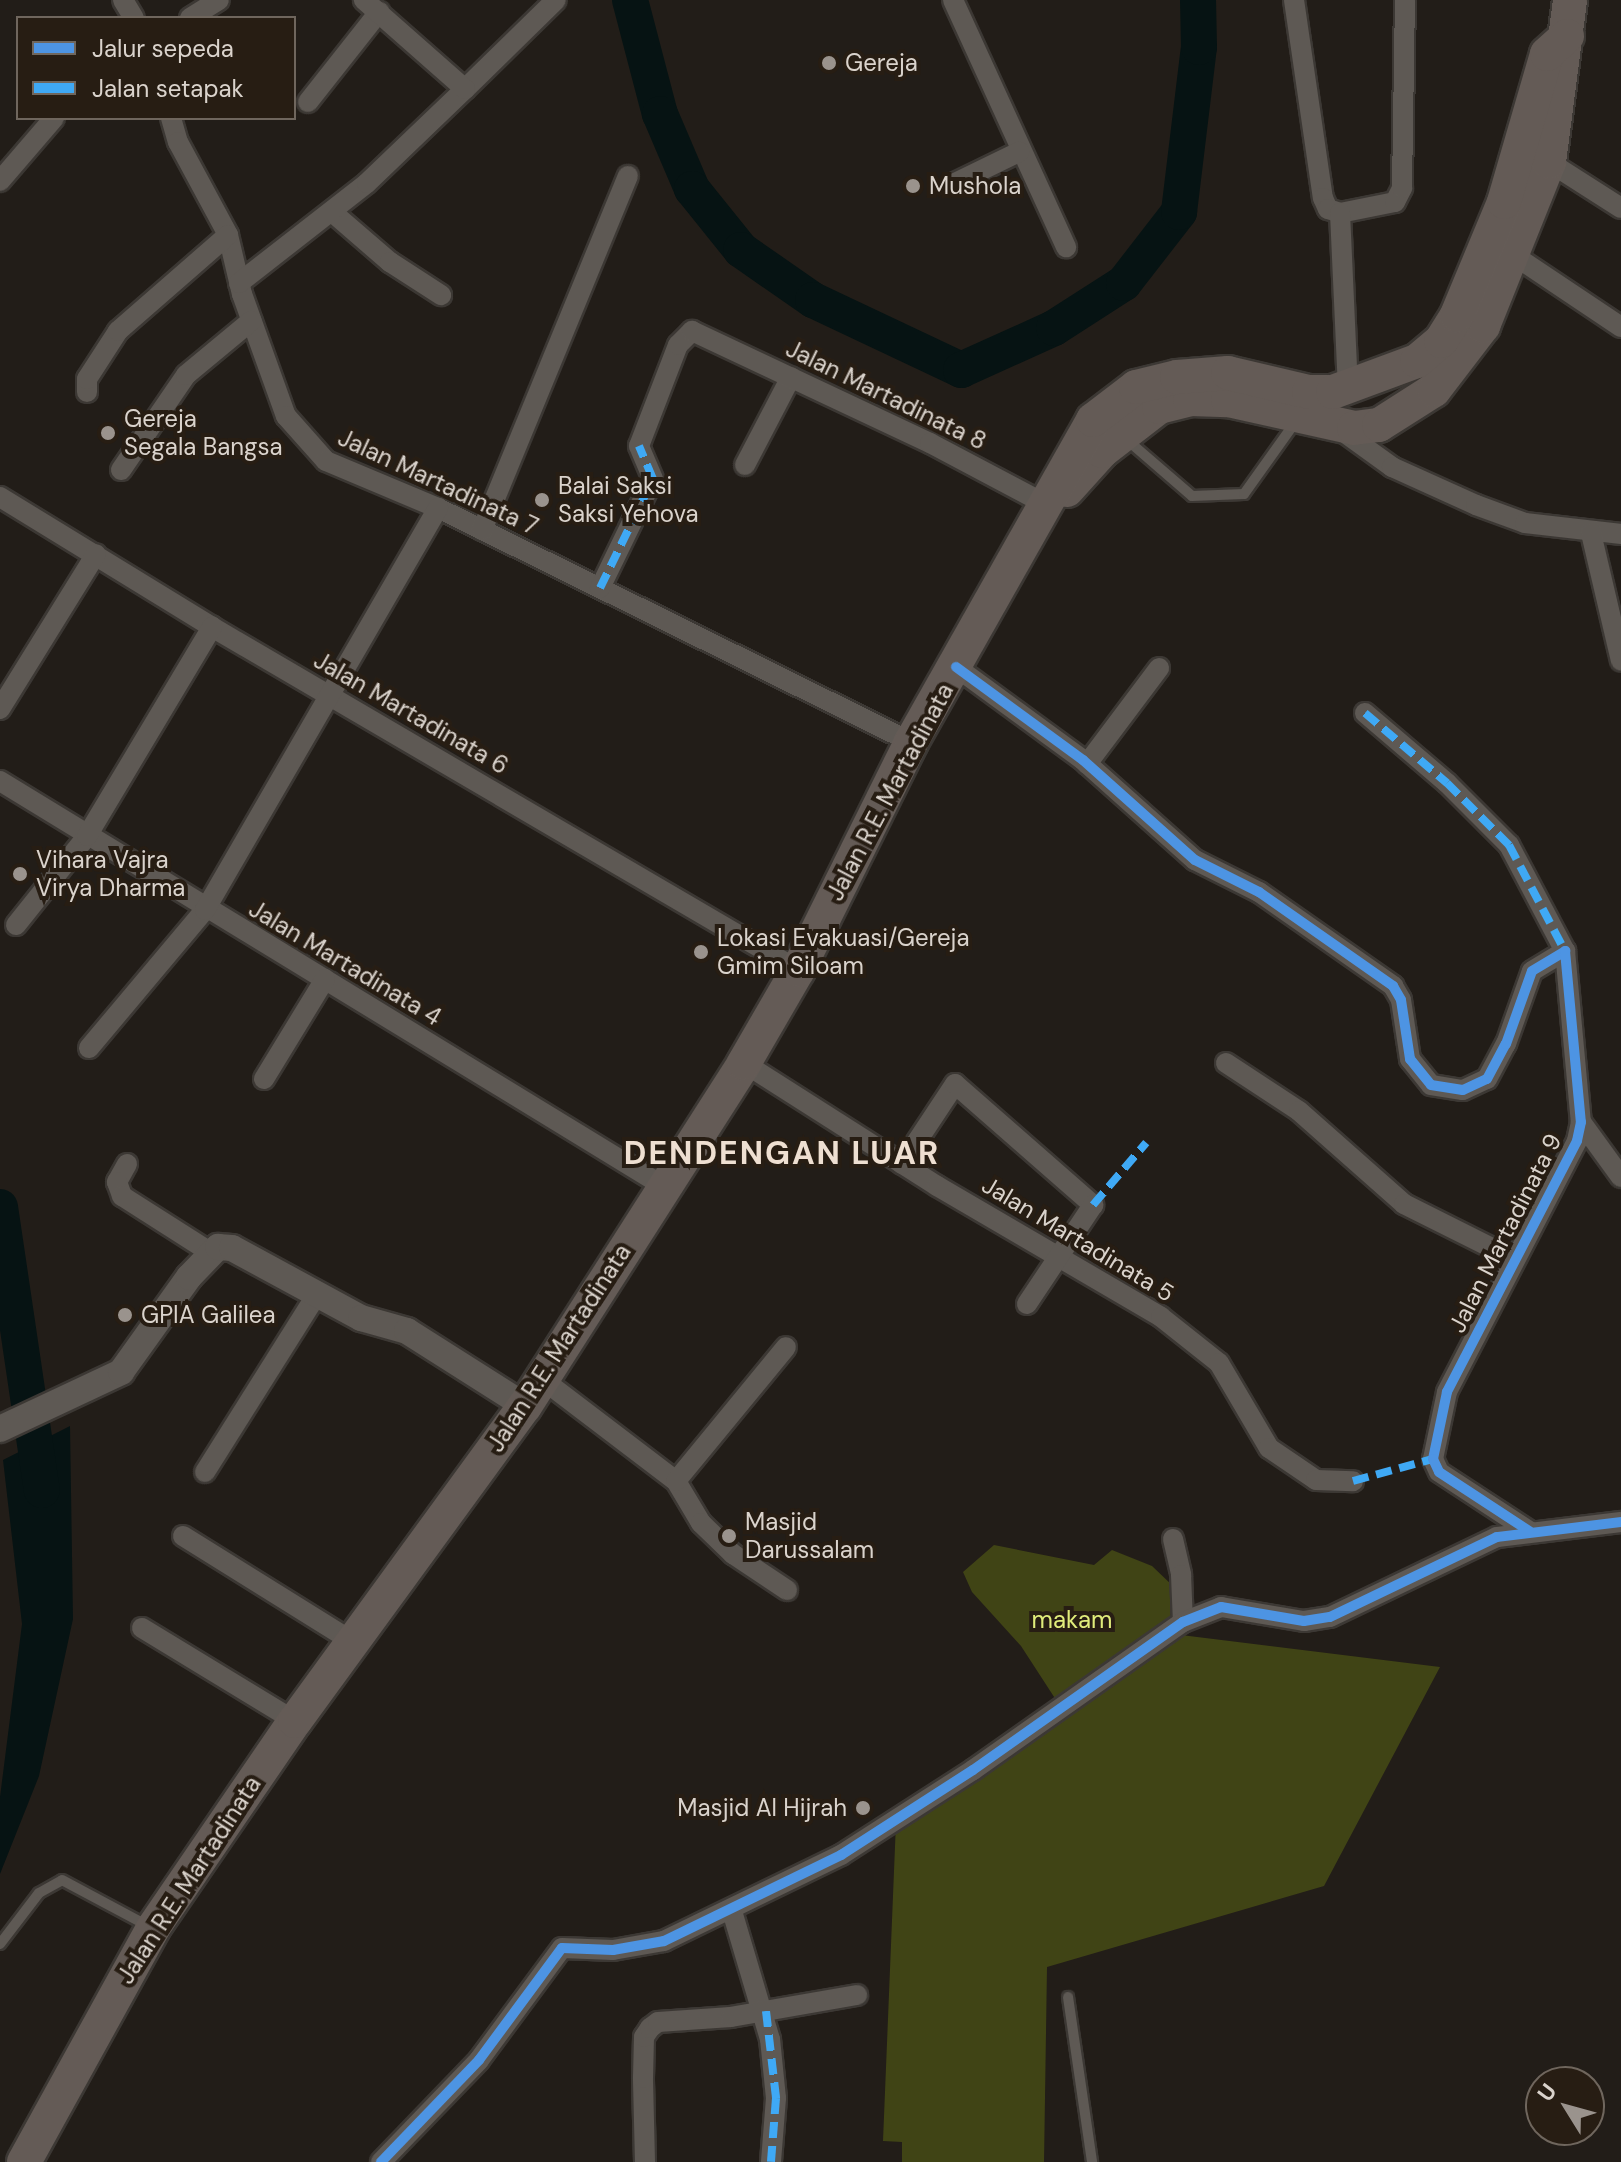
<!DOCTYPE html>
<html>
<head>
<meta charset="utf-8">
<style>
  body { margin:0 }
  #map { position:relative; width:1621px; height:2162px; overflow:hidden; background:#221d18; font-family:"DM Sans",sans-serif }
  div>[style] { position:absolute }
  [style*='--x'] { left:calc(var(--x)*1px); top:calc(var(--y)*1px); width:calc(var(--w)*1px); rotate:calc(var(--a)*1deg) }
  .green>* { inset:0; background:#404415 }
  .water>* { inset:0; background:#061313 }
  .river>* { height:36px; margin:-18px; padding:0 18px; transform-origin:18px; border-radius:18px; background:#061313 }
  .roads { filter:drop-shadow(2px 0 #3c3834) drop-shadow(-2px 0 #3c3834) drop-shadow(0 2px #3c3834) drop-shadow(0 -2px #3c3834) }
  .service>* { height:10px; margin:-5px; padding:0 5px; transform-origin:5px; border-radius:5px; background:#5e5954 }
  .minor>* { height:20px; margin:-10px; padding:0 10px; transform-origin:10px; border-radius:10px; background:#5e5954 }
  .tertiary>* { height:26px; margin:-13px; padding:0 13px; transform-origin:13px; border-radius:13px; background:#5e5954 }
  .trunk>* { height:34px; margin:-17px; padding:0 17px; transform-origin:17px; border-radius:17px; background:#645b56 }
  .quiet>* { height:8px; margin-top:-4px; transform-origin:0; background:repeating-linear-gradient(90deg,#3fa9f5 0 16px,transparent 0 24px) }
  .cycleway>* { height:10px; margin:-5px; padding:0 5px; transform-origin:5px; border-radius:5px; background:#4d94e3 }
  .dots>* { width:22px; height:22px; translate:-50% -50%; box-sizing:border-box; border:4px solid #271d13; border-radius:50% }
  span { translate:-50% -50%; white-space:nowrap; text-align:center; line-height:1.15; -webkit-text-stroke:8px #271d13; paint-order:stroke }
  .poi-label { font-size:24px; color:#dad3cc }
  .left { translate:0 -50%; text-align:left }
  .right { translate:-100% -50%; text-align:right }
  .street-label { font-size:24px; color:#dad3cc }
  .park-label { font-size:24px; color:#e0ec7b }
  .district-label { font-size:32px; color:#eedfd1; font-weight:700; letter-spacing:2px }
  .legend { position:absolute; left:16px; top:16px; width:280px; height:104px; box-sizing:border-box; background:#271d13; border:2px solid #6f665d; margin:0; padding:10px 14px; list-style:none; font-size:24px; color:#dad3cc }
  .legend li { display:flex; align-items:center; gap:16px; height:40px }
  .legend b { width:40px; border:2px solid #6f665d }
  .north { position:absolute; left:1525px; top:2066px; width:80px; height:80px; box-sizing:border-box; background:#271d13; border:2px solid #6f665d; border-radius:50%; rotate:307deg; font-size:22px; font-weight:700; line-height:32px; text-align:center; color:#dad3cc }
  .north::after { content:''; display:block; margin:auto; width:28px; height:36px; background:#9a938d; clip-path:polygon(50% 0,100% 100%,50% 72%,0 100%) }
</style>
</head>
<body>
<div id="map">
  <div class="green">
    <i style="clip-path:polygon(994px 1545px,1094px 1565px,1112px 1550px,1152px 1566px,1174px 1587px,1170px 1619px,1058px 1703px,1021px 1646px,972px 1592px,963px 1572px)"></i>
    <i style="clip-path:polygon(1181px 1635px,1440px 1667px,1324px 1886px,1047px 1967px,1044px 2162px,902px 2162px,902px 2142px,883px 2141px,896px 1822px)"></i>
  </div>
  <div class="water">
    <i style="clip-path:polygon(70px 1426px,73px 1619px,39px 1776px,0 1874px,0 1797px,22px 1624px,3px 1460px)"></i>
  </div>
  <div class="river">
    <i style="--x:630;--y:0;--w:118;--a:75.3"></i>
    <i style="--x:660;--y:114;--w:82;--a:66.9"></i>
    <i style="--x:692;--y:189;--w:78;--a:51.2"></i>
    <i style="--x:741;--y:250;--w:88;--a:34.8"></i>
    <i style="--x:813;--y:300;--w:164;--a:25.3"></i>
    <i style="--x:961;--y:370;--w:102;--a:-24.3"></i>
    <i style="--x:1054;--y:328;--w:83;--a:-32.7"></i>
    <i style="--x:1124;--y:283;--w:90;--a:-52.2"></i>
    <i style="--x:1179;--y:212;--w:166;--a:-83.1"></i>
    <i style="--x:1199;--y:47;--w:47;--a:-91.2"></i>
    <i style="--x:0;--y:1207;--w:286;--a:81.6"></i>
  </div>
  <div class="roads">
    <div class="service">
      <i style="--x:1126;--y:439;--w:87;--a:40.8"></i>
      <i style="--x:1192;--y:496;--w:52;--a:-2.2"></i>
      <i style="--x:1244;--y:494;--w:90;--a:-54.5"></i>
      <i style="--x:0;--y:1944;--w:64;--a:-52.6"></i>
      <i style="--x:39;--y:1893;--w:26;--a:-29"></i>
      <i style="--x:62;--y:1880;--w:98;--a:28.1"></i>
      <i style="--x:1068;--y:1997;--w:167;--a:81.7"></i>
    </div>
    <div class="minor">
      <i style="--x:123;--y:0;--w:21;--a:59"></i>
      <i style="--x:953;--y:0;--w:272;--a:65.4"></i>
      <i style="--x:1294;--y:0;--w:200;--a:81.7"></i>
      <i style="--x:1323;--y:198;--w:12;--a:66"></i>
      <i style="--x:1328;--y:209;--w:13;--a:18"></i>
      <i style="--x:1340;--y:213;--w:56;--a:-11.3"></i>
      <i style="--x:1395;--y:202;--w:16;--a:-63"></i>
      <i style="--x:1402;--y:188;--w:188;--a:-89.1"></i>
      <i style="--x:190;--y:18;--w:34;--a:-32"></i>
      <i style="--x:465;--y:89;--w:127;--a:-44.4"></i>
      <i style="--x:308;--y:102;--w:115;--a:-51.7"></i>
      <i style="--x:171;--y:118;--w:25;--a:74"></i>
      <i style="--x:178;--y:142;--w:106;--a:61.7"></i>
      <i style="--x:228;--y:235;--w:61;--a:76.7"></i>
      <i style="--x:242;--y:294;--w:130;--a:70.2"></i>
      <i style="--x:286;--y:416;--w:60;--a:48.4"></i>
      <i style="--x:326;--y:461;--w:121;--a:22.8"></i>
      <i style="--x:438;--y:508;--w:528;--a:26.32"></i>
      <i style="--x:1549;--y:162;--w:85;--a:32.6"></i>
      <i style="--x:0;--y:181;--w:83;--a:-49.4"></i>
      <i style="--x:951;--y:185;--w:76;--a:-25.9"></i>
      <i style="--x:332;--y:212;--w:77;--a:40.8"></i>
      <i style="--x:390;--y:262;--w:61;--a:32.9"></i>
      <i style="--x:1340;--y:213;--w:177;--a:87.4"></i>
      <i style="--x:1512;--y:254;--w:131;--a:33.8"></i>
      <i style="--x:239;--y:283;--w:162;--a:-38"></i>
      <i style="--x:367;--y:183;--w:136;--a:-43.8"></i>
      <i style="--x:465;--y:89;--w:135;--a:-138.6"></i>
      <i style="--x:87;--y:392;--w:13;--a:-90"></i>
      <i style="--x:87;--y:379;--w:57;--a:-57.1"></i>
      <i style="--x:118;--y:331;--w:146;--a:-41.1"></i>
      <i style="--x:1338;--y:428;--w:67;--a:35.8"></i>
      <i style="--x:1392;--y:467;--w:92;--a:24.3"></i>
      <i style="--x:1476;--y:505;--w:52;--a:20.2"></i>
      <i style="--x:1525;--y:523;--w:97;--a:6.5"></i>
      <i style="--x:745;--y:465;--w:99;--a:-62.4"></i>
      <i style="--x:121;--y:470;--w:115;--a:-55.6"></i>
      <i style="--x:186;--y:375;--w:85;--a:-39.7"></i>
      <i style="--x:0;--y:497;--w:249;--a:31.5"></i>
      <i style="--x:212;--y:627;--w:679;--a:30.34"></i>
      <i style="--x:482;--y:530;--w:383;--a:-67.6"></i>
      <i style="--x:1591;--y:533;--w:131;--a:76.8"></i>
      <i style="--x:600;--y:588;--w:121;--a:-64.1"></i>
      <i style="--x:653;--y:479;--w:36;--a:-113"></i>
      <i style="--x:639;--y:446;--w:108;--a:-68.9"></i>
      <i style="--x:678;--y:345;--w:20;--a:-45"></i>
      <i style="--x:692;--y:331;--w:263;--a:25.2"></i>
      <i style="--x:930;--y:443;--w:135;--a:27.9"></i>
      <i style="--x:956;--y:667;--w:157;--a:36.2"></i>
      <i style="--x:1083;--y:760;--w:150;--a:41.8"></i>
      <i style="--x:1195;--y:860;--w:72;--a:26.6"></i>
      <i style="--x:1259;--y:892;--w:164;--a:35"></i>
      <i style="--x:1393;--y:986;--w:16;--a:60"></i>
      <i style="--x:1401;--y:1000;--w:60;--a:81.3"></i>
      <i style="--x:1410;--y:1059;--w:33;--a:51"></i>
      <i style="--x:1431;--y:1085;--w:32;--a:9"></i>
      <i style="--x:1463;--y:1090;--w:26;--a:-25"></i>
      <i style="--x:1487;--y:1079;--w:40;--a:-62"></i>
      <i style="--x:1506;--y:1044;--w:77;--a:-70.4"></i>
      <i style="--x:1532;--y:971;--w:39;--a:-31"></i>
      <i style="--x:1565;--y:951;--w:172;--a:84.7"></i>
      <i style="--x:1581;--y:1122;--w:19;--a:102"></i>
      <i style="--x:1577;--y:1141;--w:283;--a:117.4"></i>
      <i style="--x:1447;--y:1392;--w:68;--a:101.8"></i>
      <i style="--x:1433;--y:1459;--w:14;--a:65"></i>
      <i style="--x:1439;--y:1472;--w:108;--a:33.2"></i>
      <i style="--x:0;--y:709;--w:182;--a:-58.2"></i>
      <i style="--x:1365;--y:713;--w:108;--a:40.5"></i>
      <i style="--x:1447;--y:783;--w:88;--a:45"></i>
      <i style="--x:1509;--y:845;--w:120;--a:62.2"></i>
      <i style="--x:1087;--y:764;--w:120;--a:-53.1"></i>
      <i style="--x:0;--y:781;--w:779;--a:31.41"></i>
      <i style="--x:16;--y:925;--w:114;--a:-51.4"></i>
      <i style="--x:87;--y:836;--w:244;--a:-59.1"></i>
      <i style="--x:89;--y:1048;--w:180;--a:-50"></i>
      <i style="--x:205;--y:910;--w:465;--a:-59.9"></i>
      <i style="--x:744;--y:1063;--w:229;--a:32.5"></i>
      <i style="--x:937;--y:1186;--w:259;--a:30.3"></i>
      <i style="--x:1161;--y:1317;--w:74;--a:38.4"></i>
      <i style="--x:1219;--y:1363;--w:99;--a:59.5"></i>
      <i style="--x:1269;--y:1448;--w:57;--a:34.2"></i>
      <i style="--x:1316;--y:1480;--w:37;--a:2"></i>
      <i style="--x:1226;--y:1063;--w:87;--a:33.3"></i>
      <i style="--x:1299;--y:1111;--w:140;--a:41.5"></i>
      <i style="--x:1404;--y:1204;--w:121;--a:26.6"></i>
      <i style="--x:264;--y:1079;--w:117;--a:-58.6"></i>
      <i style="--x:1581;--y:1122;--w:68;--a:54"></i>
      <i style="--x:127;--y:1164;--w:21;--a:119"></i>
      <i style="--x:117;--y:1182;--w:15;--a:70"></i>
      <i style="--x:122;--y:1196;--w:104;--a:32.5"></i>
      <i style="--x:902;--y:1164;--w:96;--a:-56.5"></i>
      <i style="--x:955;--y:1084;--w:184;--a:41.2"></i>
      <i style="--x:1093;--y:1205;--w:119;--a:123.7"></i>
      <i style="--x:542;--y:1379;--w:168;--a:37.3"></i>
      <i style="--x:676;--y:1481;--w:49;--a:59.2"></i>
      <i style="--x:701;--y:1523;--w:45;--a:44.1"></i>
      <i style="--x:733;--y:1554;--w:65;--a:33.7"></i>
      <i style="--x:205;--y:1472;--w:207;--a:-57.8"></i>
      <i style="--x:676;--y:1481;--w:173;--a:-50.6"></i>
      <i style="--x:183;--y:1536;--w:200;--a:31.9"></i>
      <i style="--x:1173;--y:1539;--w:37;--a:77"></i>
      <i style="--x:1181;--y:1575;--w:47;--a:87.6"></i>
      <i style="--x:142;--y:1628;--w:179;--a:31.3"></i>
      <i style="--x:732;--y:1911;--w:134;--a:73.5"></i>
      <i style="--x:770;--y:2039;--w:59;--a:84.2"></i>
      <i style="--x:776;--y:2098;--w:64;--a:94.5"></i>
      <i style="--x:381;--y:2162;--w:141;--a:-46.1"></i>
      <i style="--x:479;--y:2060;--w:139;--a:-53.5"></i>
      <i style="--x:562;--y:1948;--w:51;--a:2.2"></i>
      <i style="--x:613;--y:1950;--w:52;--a:-10"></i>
      <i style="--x:664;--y:1941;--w:197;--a:-25.9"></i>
      <i style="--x:841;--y:1855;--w:157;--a:-32.8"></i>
      <i style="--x:973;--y:1770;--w:257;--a:-35.2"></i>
      <i style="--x:1183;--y:1622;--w:41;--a:-21.5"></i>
      <i style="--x:1221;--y:1607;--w:84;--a:9.6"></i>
      <i style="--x:1304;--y:1621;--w:26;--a:-9"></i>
      <i style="--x:1330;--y:1617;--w:185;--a:-25.6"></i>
      <i style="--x:1497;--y:1537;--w:125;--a:-6.9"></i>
      <i style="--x:645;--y:2162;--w:84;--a:-91.4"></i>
      <i style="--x:643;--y:2078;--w:41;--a:-88.6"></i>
      <i style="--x:644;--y:2037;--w:11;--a:-56"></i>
      <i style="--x:650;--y:2028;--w:10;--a:-37"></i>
      <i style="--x:658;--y:2022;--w:73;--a:-3.9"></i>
      <i style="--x:731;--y:2017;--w:128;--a:-9.9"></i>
    </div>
    <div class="tertiary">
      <i style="--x:0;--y:1429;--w:134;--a:-25.2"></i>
      <i style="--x:121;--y:1372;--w:117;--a:-54.4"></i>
      <i style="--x:189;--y:1277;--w:42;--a:-46"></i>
      <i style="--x:218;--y:1247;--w:14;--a:4"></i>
      <i style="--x:232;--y:1248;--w:147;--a:28.5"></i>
      <i style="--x:361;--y:1318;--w:48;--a:15.8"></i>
      <i style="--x:407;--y:1331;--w:140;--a:32.4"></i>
    </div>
    <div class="trunk">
      <i style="--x:1067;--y:490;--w:52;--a:-48.1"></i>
      <i style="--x:1102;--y:451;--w:72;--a:-37.7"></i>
      <i style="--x:1159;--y:407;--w:32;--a:-14"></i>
      <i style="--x:1190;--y:399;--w:38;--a:2"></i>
      <i style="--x:1228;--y:400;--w:129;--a:12.5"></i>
      <i style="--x:1354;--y:428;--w:25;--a:-7"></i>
      <i style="--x:1379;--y:425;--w:65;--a:-32.5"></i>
      <i style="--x:1434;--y:390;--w:81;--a:-52.6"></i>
      <i style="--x:1483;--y:326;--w:177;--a:-68.1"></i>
      <i style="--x:1549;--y:162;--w:163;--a:-82.6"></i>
      <i style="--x:24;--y:2162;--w:267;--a:-61.1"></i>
      <i style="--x:153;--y:1928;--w:251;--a:-55.6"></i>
      <i style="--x:295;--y:1721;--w:390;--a:-53.9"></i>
      <i style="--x:525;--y:1406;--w:407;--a:-57.4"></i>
      <i style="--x:744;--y:1063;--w:108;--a:-59.9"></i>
      <i style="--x:798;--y:970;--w:254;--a:-63.6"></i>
      <i style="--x:911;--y:742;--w:370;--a:-60.5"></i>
      <i style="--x:1093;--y:420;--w:54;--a:-37.5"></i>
      <i style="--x:1136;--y:387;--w:42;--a:-13.7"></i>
      <i style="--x:1177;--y:377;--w:51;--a:-4.5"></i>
      <i style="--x:1228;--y:373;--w:83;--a:13.2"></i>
      <i style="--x:1309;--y:392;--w:24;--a:0"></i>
      <i style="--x:1333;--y:392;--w:90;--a:-20.3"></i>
      <i style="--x:1417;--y:361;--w:31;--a:-40"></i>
      <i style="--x:1441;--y:341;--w:31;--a:-58"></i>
      <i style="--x:1457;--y:315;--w:122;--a:-67.4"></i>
      <i style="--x:1504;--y:202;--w:154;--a:-73.8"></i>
      <i style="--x:1547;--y:54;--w:27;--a:-42"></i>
    </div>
  </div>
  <div class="quiet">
    <i style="--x:600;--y:588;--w:121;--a:-64.1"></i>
    <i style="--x:653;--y:479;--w:36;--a:-113"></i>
    <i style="--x:1365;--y:713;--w:108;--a:40.5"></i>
    <i style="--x:1447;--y:783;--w:88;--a:45"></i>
    <i style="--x:1509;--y:845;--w:120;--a:62.2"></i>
    <i style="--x:1093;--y:1205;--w:82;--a:-49.5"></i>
    <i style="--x:1353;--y:1481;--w:83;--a:-15.4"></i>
    <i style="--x:766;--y:2011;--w:88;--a:83.4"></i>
    <i style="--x:776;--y:2098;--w:64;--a:94.5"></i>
  </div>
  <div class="cycleway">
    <i style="--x:956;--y:667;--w:157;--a:36.2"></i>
    <i style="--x:1083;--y:760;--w:150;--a:41.8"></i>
    <i style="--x:1195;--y:860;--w:72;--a:26.6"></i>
    <i style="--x:1259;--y:892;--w:164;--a:35"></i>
    <i style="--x:1393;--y:986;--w:16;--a:60"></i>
    <i style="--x:1401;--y:1000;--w:60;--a:81.3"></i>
    <i style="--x:1410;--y:1059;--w:33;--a:51"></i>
    <i style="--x:1431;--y:1085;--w:32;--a:9"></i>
    <i style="--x:1463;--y:1090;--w:26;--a:-25"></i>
    <i style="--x:1487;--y:1079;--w:40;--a:-62"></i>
    <i style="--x:1506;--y:1044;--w:77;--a:-70.4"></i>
    <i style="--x:1532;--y:971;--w:39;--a:-31"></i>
    <i style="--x:1565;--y:951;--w:172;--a:84.7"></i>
    <i style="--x:1581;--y:1122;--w:19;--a:102"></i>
    <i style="--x:1577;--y:1141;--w:283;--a:117.4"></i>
    <i style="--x:1447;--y:1392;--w:68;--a:101.8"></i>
    <i style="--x:1433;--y:1459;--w:14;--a:65"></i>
    <i style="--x:1439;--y:1472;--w:108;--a:33.2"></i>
    <i style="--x:381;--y:2162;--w:141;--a:-46.1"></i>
    <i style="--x:479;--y:2060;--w:139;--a:-53.5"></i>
    <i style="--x:562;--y:1948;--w:51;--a:2.2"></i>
    <i style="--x:613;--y:1950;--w:52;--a:-10"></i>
    <i style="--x:664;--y:1941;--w:197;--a:-25.9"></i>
    <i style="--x:841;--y:1855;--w:157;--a:-32.8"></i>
    <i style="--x:973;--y:1770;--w:257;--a:-35.2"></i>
    <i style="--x:1183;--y:1622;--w:41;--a:-21.5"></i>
    <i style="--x:1221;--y:1607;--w:84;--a:9.6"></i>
    <i style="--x:1304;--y:1621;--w:26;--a:-9"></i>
    <i style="--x:1330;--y:1617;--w:185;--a:-25.6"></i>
    <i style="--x:1497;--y:1537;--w:125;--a:-6.9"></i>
  </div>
  <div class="dots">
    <i style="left:829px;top:63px;background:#9a938d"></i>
    <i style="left:913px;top:186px;background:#9a938d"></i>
    <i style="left:108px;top:433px;background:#9a938d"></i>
    <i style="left:542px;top:500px;background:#9a938d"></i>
    <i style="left:20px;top:874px;background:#9a938d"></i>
    <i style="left:701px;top:952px;background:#9a938d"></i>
    <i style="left:125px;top:1315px;background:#9a938d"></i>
    <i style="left:729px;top:1536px;background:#9a938d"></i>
    <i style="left:863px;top:1808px;background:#9a938d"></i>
  </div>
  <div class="poi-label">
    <span class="left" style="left:845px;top:63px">Gereja</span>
    <span class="left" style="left:929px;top:186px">Mushola</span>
    <span class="left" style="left:124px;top:433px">Gereja<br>Segala Bangsa</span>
    <span class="left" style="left:558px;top:500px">Balai Saksi<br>Saksi Yehova</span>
    <span class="left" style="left:36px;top:874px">Vihara Vajra<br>Virya Dharma</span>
    <span class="left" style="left:717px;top:952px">Lokasi Evakuasi/Gereja<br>Gmim Siloam</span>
    <span class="left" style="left:141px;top:1315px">GPIA Galilea</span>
    <span class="left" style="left:745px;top:1536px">Masjid<br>Darussalam</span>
    <span class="right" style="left:847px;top:1808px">Masjid Al Hijrah</span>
  </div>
  <div class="street-label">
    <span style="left:886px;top:395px;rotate:26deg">Jalan Martadinata 8</span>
    <span style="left:438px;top:482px;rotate:25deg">Jalan Martadinata 7</span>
    <span style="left:411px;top:713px;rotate:30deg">Jalan Martadinata 6</span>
    <span style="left:890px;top:792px;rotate:-62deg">Jalan R.E. Martadinata</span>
    <span style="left:345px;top:963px;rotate:31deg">Jalan Martadinata 4</span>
    <span style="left:1505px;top:1233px;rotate:-63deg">Jalan Martadinata 9</span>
    <span style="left:1078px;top:1239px;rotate:31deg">Jalan Martadinata 5</span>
    <span style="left:559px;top:1348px;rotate:-57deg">Jalan R.E. Martadinata</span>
    <span style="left:189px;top:1880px;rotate:-57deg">Jalan R.E. Martadinata</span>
  </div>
  <div class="park-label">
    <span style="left:1072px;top:1620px">makam</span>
  </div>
  <div class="district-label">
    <span style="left:782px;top:1153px">DENDENGAN LUAR</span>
  </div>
  <ul class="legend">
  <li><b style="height:10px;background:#4d94e3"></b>Jalur sepeda</li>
  <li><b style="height:10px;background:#3fa9f5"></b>Jalan setapak</li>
  </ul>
  <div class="north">U</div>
</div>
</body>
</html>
